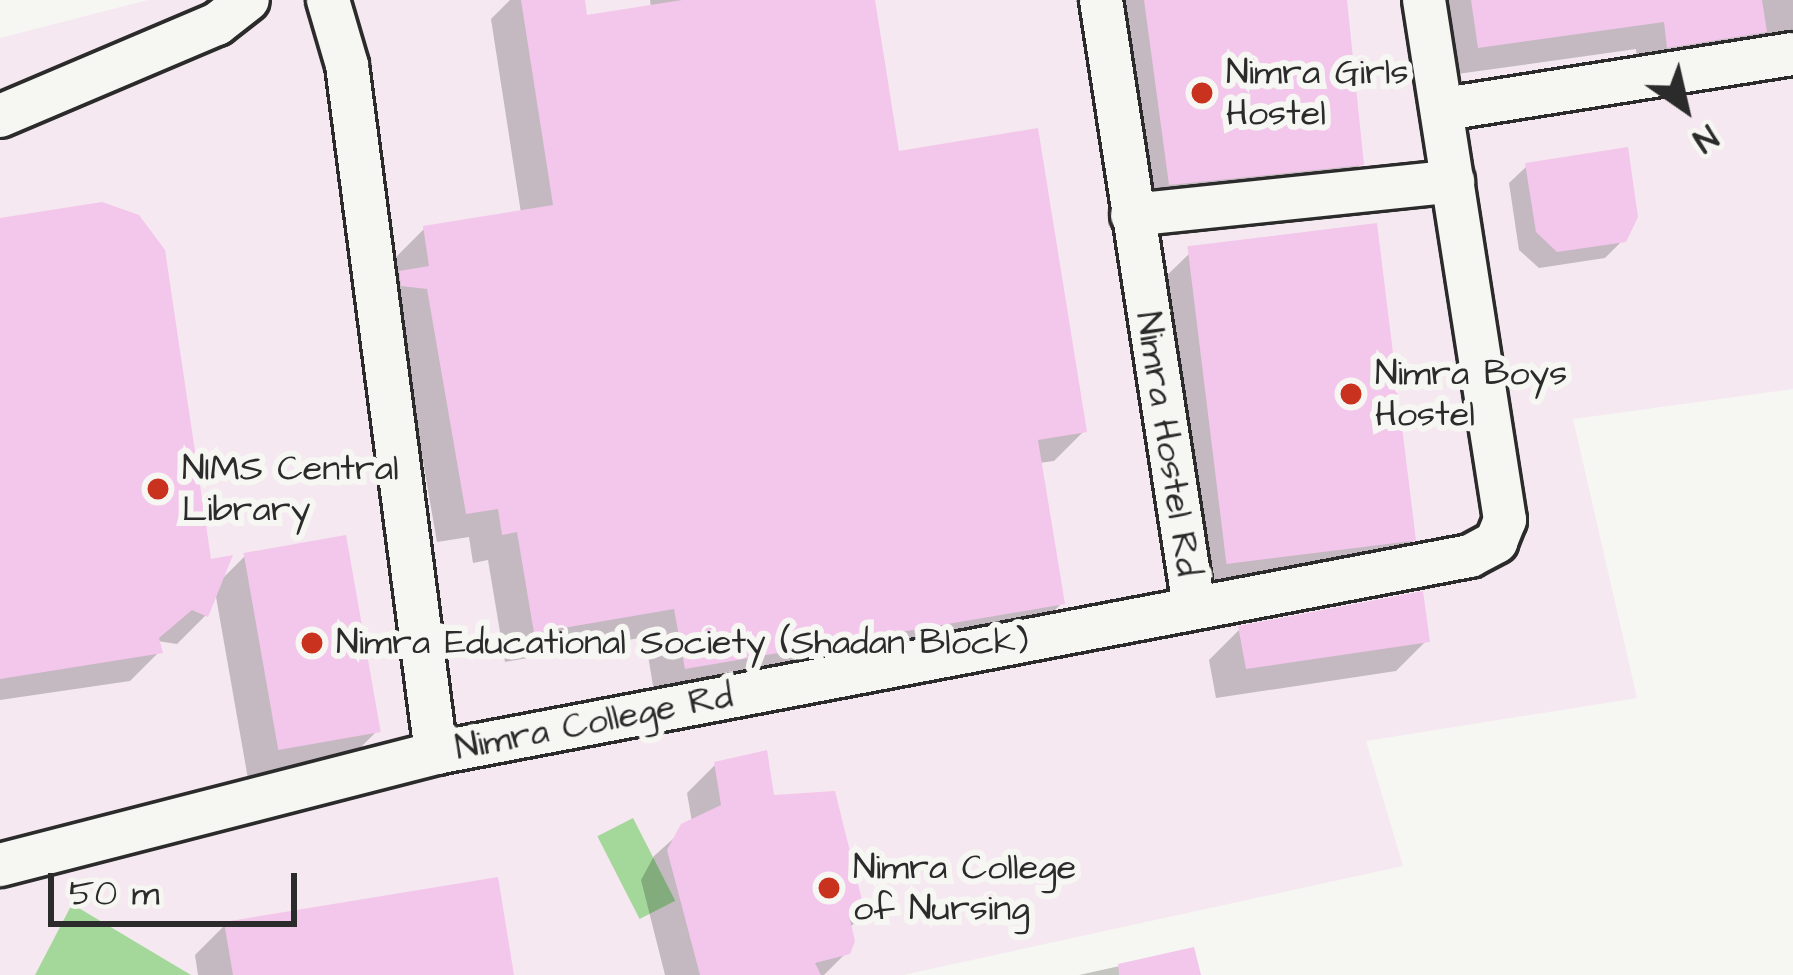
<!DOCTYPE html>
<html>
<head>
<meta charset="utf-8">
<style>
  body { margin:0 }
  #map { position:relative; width:1793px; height:975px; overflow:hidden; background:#f6f6f2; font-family:"Architects Daughter",sans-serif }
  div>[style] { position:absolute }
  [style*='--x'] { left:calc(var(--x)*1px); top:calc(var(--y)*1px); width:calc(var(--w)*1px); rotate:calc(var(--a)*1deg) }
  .built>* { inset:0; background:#f5e8f0 }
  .green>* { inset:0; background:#a4d89b; transform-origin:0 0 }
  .shadow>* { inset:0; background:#0003 }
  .building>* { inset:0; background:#f3c6eb; transform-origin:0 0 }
  .roads { filter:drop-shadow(3px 0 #2b2b2b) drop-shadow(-3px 0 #2b2b2b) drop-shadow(0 3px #2b2b2b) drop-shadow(0 -3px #2b2b2b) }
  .minor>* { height:42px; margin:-21px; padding:0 21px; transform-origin:21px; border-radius:21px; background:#f6f6f2 }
  .dots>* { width:33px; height:33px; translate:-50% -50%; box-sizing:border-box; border:6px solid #f6f6f2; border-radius:50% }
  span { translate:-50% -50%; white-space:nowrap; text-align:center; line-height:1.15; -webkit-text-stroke:12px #f6f6f2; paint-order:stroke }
  .poi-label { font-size:36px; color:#2b2b2b }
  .left { translate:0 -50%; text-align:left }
  .street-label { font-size:36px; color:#2b2b2b }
  .north { position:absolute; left:1625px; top:48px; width:120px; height:120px; -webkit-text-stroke:9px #f6f6f2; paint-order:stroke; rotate:146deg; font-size:33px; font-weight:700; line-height:48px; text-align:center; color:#2b2b2b }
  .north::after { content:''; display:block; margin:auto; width:42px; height:54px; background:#2b2b2b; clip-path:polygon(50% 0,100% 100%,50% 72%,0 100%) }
  .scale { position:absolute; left:48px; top:873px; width:249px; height:54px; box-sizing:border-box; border:6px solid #2b2b2b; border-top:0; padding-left:15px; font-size:36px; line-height:42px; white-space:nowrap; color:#2b2b2b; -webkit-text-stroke:9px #f6f6f2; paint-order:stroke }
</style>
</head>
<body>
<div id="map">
  <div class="built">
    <i style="clip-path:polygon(148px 0,1793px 0,1793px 389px,1573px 419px,1637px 698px,1366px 741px,1403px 866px,903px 975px,0 975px,0 38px)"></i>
  </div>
  <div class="green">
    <i style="left:633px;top:818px;width:93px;height:40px;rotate:63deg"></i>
    <i style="clip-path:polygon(72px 904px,191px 975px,35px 975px)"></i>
  </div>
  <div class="shadow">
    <i style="clip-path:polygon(510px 0,582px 0,585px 19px,651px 8px,650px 0,872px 0,897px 154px,1084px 431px,1054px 461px,1039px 463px,1062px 603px,1032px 633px,655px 698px,645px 637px,505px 662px,488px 560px,473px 563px,469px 537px,437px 542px,398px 318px,371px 303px,397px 277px,395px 258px,424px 229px,521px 213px,491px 19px)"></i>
    <i style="clip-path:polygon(1112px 0,1343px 0,1361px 164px,1332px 193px,1140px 213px)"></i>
    <i style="clip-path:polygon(1438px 0,1793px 0,1793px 57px,1638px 75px,1636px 49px,1450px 75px)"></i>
    <i style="clip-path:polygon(1527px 166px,1623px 240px,1605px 258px,1539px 268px,1519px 250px,1509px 183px)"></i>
    <i style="clip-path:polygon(102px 205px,137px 218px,208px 562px,219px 582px,245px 556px,377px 731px,346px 762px,248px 779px,215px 591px,206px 615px,177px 644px,157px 641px,159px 652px,130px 681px,0 700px,0 223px)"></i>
    <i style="clip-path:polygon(1190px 253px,1415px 539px,1385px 570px,1209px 603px,1159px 283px)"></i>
    <i style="clip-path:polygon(1240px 629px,1426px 641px,1396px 671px,1216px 698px,1209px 660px)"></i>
    <i style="clip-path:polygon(715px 765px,772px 798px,863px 915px,849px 928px,847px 952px,824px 975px,665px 975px,641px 880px,654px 856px,692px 822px,687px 793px)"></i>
    <i style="clip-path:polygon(225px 925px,511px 975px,198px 975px,195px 955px)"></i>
    <i style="clip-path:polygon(1192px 950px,1198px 975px,1079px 975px)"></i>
  </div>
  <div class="building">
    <i style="clip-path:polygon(521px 0,585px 0,587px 15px,682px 0,875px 0,899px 151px,1038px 128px,1087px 432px,1038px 440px,1065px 604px,685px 669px,674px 609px,534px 633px,517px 532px,502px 535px,498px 509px,466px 514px,427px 289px,401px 286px,399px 271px,429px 266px,423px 226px,553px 205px)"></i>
    <i style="clip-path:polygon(1144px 0,1347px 0,1364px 165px,1169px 185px)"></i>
    <i style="clip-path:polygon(1471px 0,1762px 0,1767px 32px,1667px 48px,1664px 22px,1478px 48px)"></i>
    <i style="clip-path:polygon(1628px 147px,1638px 217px,1626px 242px,1557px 252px,1536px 232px,1525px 163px)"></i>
    <i style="clip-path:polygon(102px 202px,139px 215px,165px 250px,211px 559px,233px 555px,208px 617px,192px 610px,159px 638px,163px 653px,0 679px,0 218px)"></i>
    <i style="left:1377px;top:223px;width:320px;height:191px;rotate:83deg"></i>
    <i style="left:346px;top:535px;width:200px;height:104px;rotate:80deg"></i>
    <i style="clip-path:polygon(1423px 591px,1430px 642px,1246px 669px,1238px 626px)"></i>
    <i style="clip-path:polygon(767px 750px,774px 795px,835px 791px,866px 916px,849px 916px,855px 941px,850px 954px,815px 963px,821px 975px,700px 975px,667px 850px,681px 824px,721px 805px,714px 762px)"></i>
    <i style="clip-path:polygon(498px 877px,514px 975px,233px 975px,224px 922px)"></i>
    <i style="clip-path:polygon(1194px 947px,1201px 975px,1119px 975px,1118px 964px)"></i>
  </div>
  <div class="roads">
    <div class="minor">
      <i style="--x:328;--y:0;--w:68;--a:73.7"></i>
      <i style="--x:347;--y:65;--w:694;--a:82.63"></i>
      <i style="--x:1101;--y:0;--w:614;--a:81.29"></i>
      <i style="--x:1445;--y:109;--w:352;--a:-9"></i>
      <i style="--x:0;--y:116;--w:236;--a:-23"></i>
      <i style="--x:217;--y:24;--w:39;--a:-38"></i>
      <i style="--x:1132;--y:215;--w:323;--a:-6"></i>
      <i style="--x:0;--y:865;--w:450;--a:-14.4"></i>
      <i style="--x:436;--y:753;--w:1053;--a:-10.79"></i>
      <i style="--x:1470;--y:556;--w:30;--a:-28"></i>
      <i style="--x:1496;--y:542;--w:24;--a:-68"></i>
      <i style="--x:1505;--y:520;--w:526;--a:-98.85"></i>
    </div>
  </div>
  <div class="dots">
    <i style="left:1202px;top:93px;background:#c8321e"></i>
    <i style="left:1351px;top:394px;background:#c8321e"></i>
    <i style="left:158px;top:489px;background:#c8321e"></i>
    <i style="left:312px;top:643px;background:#c8321e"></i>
    <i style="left:829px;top:888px;background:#c8321e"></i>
  </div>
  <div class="poi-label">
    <span class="left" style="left:1226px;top:93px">Nimra Girls<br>Hostel</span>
    <span class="left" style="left:1375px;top:394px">Nimra Boys<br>Hostel</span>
    <span class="left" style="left:182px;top:489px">NIMS Central<br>Library</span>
    <span class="left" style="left:336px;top:643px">Nimra Educational Society (Shadan Block)</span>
    <span class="left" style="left:853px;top:888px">Nimra College<br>of Nursing</span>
  </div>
  <div class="street-label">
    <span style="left:1168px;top:444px;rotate:81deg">Nimra Hostel Rd</span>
    <span style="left:594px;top:722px;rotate:-11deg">Nimra College Rd</span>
  </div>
  <div class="north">N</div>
  <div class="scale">50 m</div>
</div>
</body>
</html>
